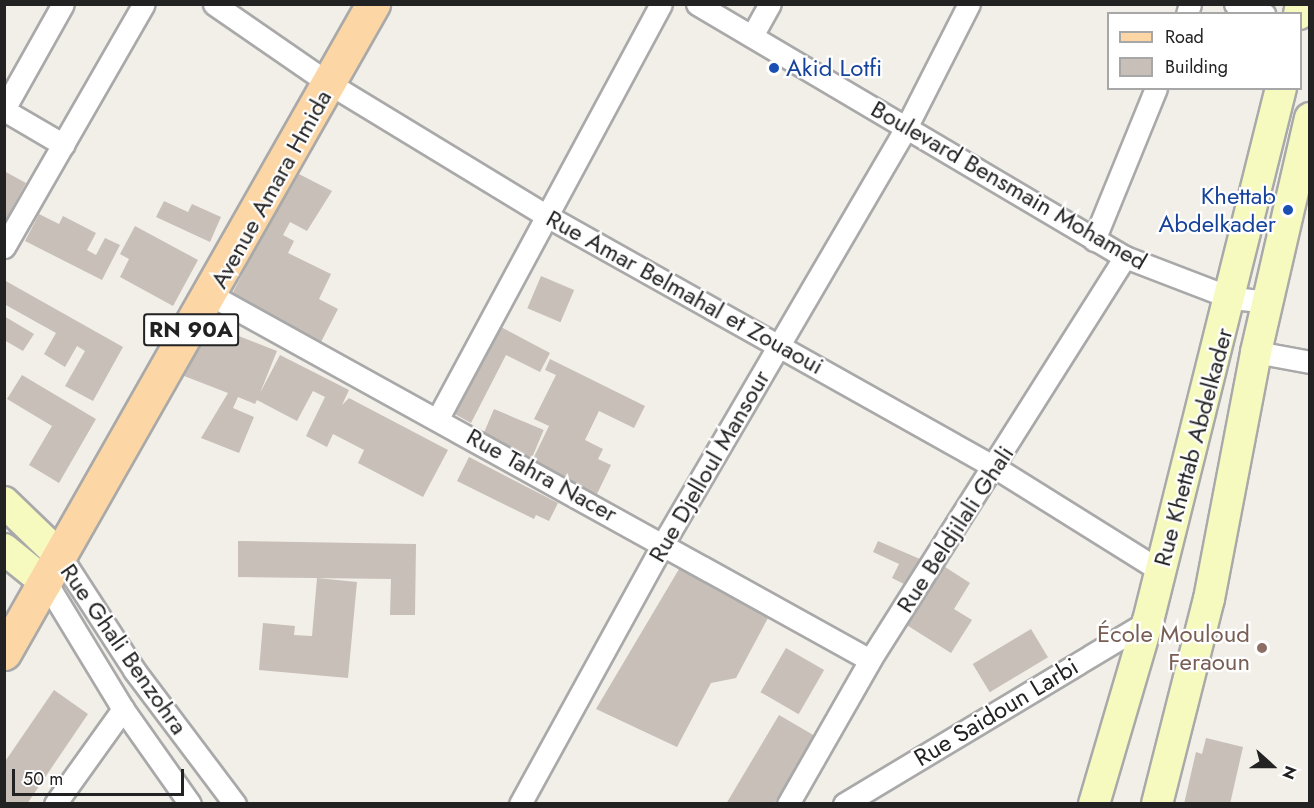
<!DOCTYPE html>
<html>
<head>
<meta charset="utf-8">
<style>
  body { margin:0 }
  #map { position:relative; width:1314px; height:808px; overflow:hidden; background:#f2efe9; font-family:Jost,sans-serif }
  div>[style] { position:absolute }
  [style*='--x'] { left:calc(var(--x)*1px); top:calc(var(--y)*1px); width:calc(var(--w)*1px); rotate:calc(var(--a)*1deg) }
  .building>* { inset:0; background:#c7bfb8; transform-origin:0 0 }
  .roads { filter:drop-shadow(2px 0 #a9a9a9) drop-shadow(-2px 0 #a9a9a9) drop-shadow(0 2px #a9a9a9) drop-shadow(0 -2px #a9a9a9) }
  .street>* { height:21px; margin:-10.5px; padding:0 10.5px; transform-origin:10.5px; border-radius:10.5px; background:#fff }
  .secondary>* { height:30px; margin:-15px; padding:0 15px; transform-origin:15px; border-radius:15px; background:#f7fabf }
  .primary>* { height:33px; margin:-16.5px; padding:0 16.5px; transform-origin:16.5px; border-radius:16.5px; background:#fcd6a4 }
  .dots>* { width:16px; height:16px; translate:-50% -50%; box-sizing:border-box; border:3px solid #fff; border-radius:50% }
  span { translate:-50% -50%; white-space:nowrap; text-align:center; line-height:1.15; -webkit-text-stroke:4.5px #fff; paint-order:stroke }
  .shield-label span { padding:2px 4px; background:#fff; border:2px solid; border-radius:4px; -webkit-text-stroke-width:0 }
  .shield-label { font-size:22px; color:#222; font-weight:700 }
  .transit-label { font-size:24px; color:#164399 }
  .left { translate:0 -50%; text-align:left }
  .right { translate:-100% -50%; text-align:right }
  .street-label { font-size:24px; color:#222 }
  .education-label { font-size:24px; color:#785e54 }
  .frame { position:absolute; inset:0; border:6px solid #222; pointer-events:none }
  .legend { position:absolute; left:1107px; top:12px; width:195px; height:78px; box-sizing:border-box; background:#fff; border:2px solid #a7a7a7; margin:0; padding:8px 10px; list-style:none; font-size:18px; color:#222 }
  .legend li { display:flex; align-items:center; gap:12px; height:30px }
  .legend b { width:30px; border:2px solid #a7a7a7 }
  .north { position:absolute; left:1242px; top:736px; width:60px; height:60px; -webkit-text-stroke:4px #fff; paint-order:stroke; rotate:111deg; font-size:16px; font-weight:700; line-height:24px; text-align:center; color:#222 }
  .north::after { content:''; display:block; margin:auto; width:21px; height:27px; background:#222; clip-path:polygon(50% 0,100% 100%,50% 72%,0 100%) }
  .scale { position:absolute; left:12px; top:769px; width:172px; height:27px; box-sizing:border-box; border:3px solid #222; border-top:0; padding-left:8px; font-size:18px; line-height:21px; white-space:nowrap; color:#222; -webkit-text-stroke:4px #fff; paint-order:stroke }
</style>
</head>
<body>
<div id="map">
  <div class="building">
    <i style="clip-path:polygon(4px 171px,26px 183px,4px 223px)"></i>
    <i style="clip-path:polygon(295px 172px,332px 191px,307px 231px,290px 222px,283px 235px,294px 241px,288px 253px,331px 274px,319px 299px,338px 309px,321px 342px,231px 296px)"></i>
    <i style="clip-path:polygon(164px 201px,188px 212px,192px 204px,221px 217px,210px 242px,156px 217px)"></i>
    <i style="clip-path:polygon(39px 214px,59px 224px,63px 216px,96px 233px,87px 250px,96px 255px,105px 238px,120px 245px,102px 280px,25px 241px)"></i>
    <i style="clip-path:polygon(135px 226px,198px 260px,173px 306px,120px 277px,129px 259px,120px 254px)"></i>
    <i style="left:541px;top:276px;width:36px;height:35px;rotate:23deg"></i>
    <i style="clip-path:polygon(4px 280px,123px 347px,93px 401px,65px 386px,85px 351px,77px 346px,65px 367px,44px 354px,56px 333px,4px 304px)"></i>
    <i style="clip-path:polygon(4px 316px,34px 334px,23px 351px,4px 340px)"></i>
    <i style="clip-path:polygon(200px 321px,277px 351px,260px 393px,280px 355px,349px 390px,342px 405px,349px 398px,448px 450px,423px 497px,358px 463px,364px 450px,333px 434px,327px 447px,306px 436px,325px 397px,313px 391px,297px 421px,257px 400px,255px 404px,238px 397px,233px 408px,254px 417px,239px 453px,201px 438px,228px 393px,179px 374px)"></i>
    <i style="clip-path:polygon(499px 326px,550px 353px,540px 372px,506px 355px,471px 423px,451px 412px)"></i>
    <i style="clip-path:polygon(550px 359px,645px 406px,634px 428px,599px 411px,585px 440px,603px 449px,598px 459px,611px 465px,597px 494px,531px 463px,549px 426px,534px 419px,556px 375px,545px 370px)"></i>
    <i style="clip-path:polygon(22px 375px,96px 419px,59px 483px,29px 465px,52px 426px,7px 399px)"></i>
    <i style="left:494px;top:409px;width:54px;height:30px;rotate:23deg"></i>
    <i style="clip-path:polygon(469px 457px,558px 503px,549px 521px,536px 515px,534px 519px,457px 481px)"></i>
    <i style="clip-path:polygon(238px 541px,416px 544px,415px 615px,390px 615px,391px 579px,238px 577px)"></i>
    <i style="clip-path:polygon(878px 541px,920px 559px,908px 586px,892px 578px,899px 564px,873px 552px)"></i>
    <i style="clip-path:polygon(682px 564px,769px 616px,736px 678px,711px 683px,677px 747px,596px 709px)"></i>
    <i style="clip-path:polygon(942px 565px,970px 583px,954px 609px,972px 620px,951px 653px,905px 624px)"></i>
    <i style="clip-path:polygon(317px 578px,357px 582px,348px 678px,259px 670px,263px 623px,295px 626px,294px 635px,312px 636px)"></i>
    <i style="left:1031px;top:629px;width:33px;height:68px;rotate:59deg"></i>
    <i style="left:786px;top:648px;width:44px;height:51px;rotate:30deg"></i>
    <i style="clip-path:polygon(54px 690px,88px 714px,27px 804px,4px 804px,4px 763px)"></i>
    <i style="clip-path:polygon(779px 715px,815px 736px,774px 804px,726px 804px)"></i>
    <i style="clip-path:polygon(1206px 738px,1243px 747px,1230px 804px,1184px 804px,1196px 752px,1202px 754px)"></i>
  </div>
  <div class="roads">
    <div class="street">
      <i style="--x:214;--y:4;--w:141;--a:34.6"></i>
      <i style="--x:330;--y:84;--w:254;--a:31.3"></i>
      <i style="--x:547;--y:216;--w:515;--a:29.3"></i>
      <i style="--x:996;--y:468;--w:195;--a:32"></i>
      <i style="--x:697;--y:4;--w:497;--a:30.6"></i>
      <i style="--x:1125;--y:257;--w:115;--a:21"></i>
      <i style="--x:1232;--y:298;--w:38;--a:6"></i>
      <i style="--x:1235;--y:4;--w:31;--a:19"></i>
      <i style="--x:1187;--y:14;--w:10;--a:-73"></i>
      <i style="--x:752;--y:36;--w:37;--a:-61"></i>
      <i style="--x:4;--y:109;--w:120;--a:-60.7"></i>
      <i style="--x:4;--y:110;--w:69;--a:30.3"></i>
      <i style="--x:1094;--y:240;--w:164;--a:-67.8"></i>
      <i style="--x:4;--y:247;--w:280;--a:-60.1"></i>
      <i style="--x:211;--y:295;--w:753;--a:28.98"></i>
      <i style="--x:1256;--y:352;--w:55;--a:10.5"></i>
      <i style="--x:438;--y:418;--w:470;--a:-61.7"></i>
      <i style="--x:61;--y:557;--w:135;--a:57.1"></i>
      <i style="--x:134;--y:670;--w:168;--a:53"></i>
      <i style="--x:47;--y:584;--w:146;--a:58.7"></i>
      <i style="--x:123;--y:709;--w:116;--a:54.8"></i>
      <i style="--x:55;--y:804;--w:117;--a:-54.4"></i>
      <i style="--x:520;--y:804;--w:299;--a:-61.2"></i>
      <i style="--x:664;--y:542;--w:482;--a:-59.7"></i>
      <i style="--x:907;--y:126;--w:137;--a:-63.1"></i>
      <i style="--x:788;--y:804;--w:166;--a:-60.3"></i>
      <i style="--x:870;--y:660;--w:477;--a:-57.7"></i>
      <i style="--x:844;--y:804;--w:355;--a:-31"></i>
    </div>
    <div class="secondary">
      <i style="--x:1299;--y:14;--w:10;--a:-79"></i>
      <i style="--x:4;--y:502;--w:79;--a:44"></i>
      <i style="--x:4;--y:549;--w:55;--a:39.1"></i>
      <i style="--x:1094;--y:804;--w:191;--a:-73.6"></i>
      <i style="--x:1148;--y:621;--w:549;--a:-75.99"></i>
      <i style="--x:1157;--y:804;--w:211;--a:-75.8"></i>
      <i style="--x:1209;--y:599;--w:251;--a:-79.2"></i>
      <i style="--x:1256;--y:352;--w:240;--a:-77"></i>
    </div>
    <div class="primary">
      <i style="--x:4;--y:653;--w:747;--a:-60.38"></i>
    </div>
  </div>
  <div class="dots">
    <i style="left:774px;top:68px;background:#1a4fb4"></i>
    <i style="left:1288px;top:210px;background:#1a4fb4"></i>
    <i style="left:1262px;top:648px;background:#8d6e63"></i>
  </div>
  <div class="shield-label">
    <span style="left:191px;top:330px">RN 90A</span>
  </div>
  <div class="transit-label">
    <span class="left" style="left:786px;top:68px">Akid Lotfi</span>
    <span class="right" style="left:1276px;top:210px">Khettab<br>Abdelkader</span>
  </div>
  <div class="street-label">
    <span style="left:1009px;top:185px;rotate:30deg">Boulevard Bensmain Mohamed</span>
    <span style="left:271px;top:189px;rotate:-61deg">Avenue Amara Hmida</span>
    <span style="left:685px;top:292px;rotate:29deg">Rue Amar Belmahal et Zouaoui</span>
    <span style="left:1193px;top:447px;rotate:-75deg">Rue Khettab Abdelkader</span>
    <span style="left:709px;top:466px;rotate:-60deg">Rue Djelloul Mansour</span>
    <span style="left:542px;top:475px;rotate:29deg">Rue Tahra Nacer</span>
    <span style="left:955px;top:529px;rotate:-57deg">Rue Beldjilali Ghali</span>
    <span style="left:124px;top:649px;rotate:55deg">Rue Ghali Benzohra</span>
    <span style="left:996px;top:712px;rotate:-31deg">Rue Saidoun Larbi</span>
  </div>
  <div class="education-label">
    <span class="right" style="left:1250px;top:648px">École Mouloud<br>Feraoun</span>
  </div>
  <div class="frame"></div>
  <ul class="legend">
  <li><b style="height:8px;background:#fcd6a4"></b>Road</li>
  <li><b style="height:16px;background:#c7bfb8"></b>Building</li>
  </ul>
  <div class="north">N</div>
  <div class="scale">50 m</div>
</div>
</body>
</html>
